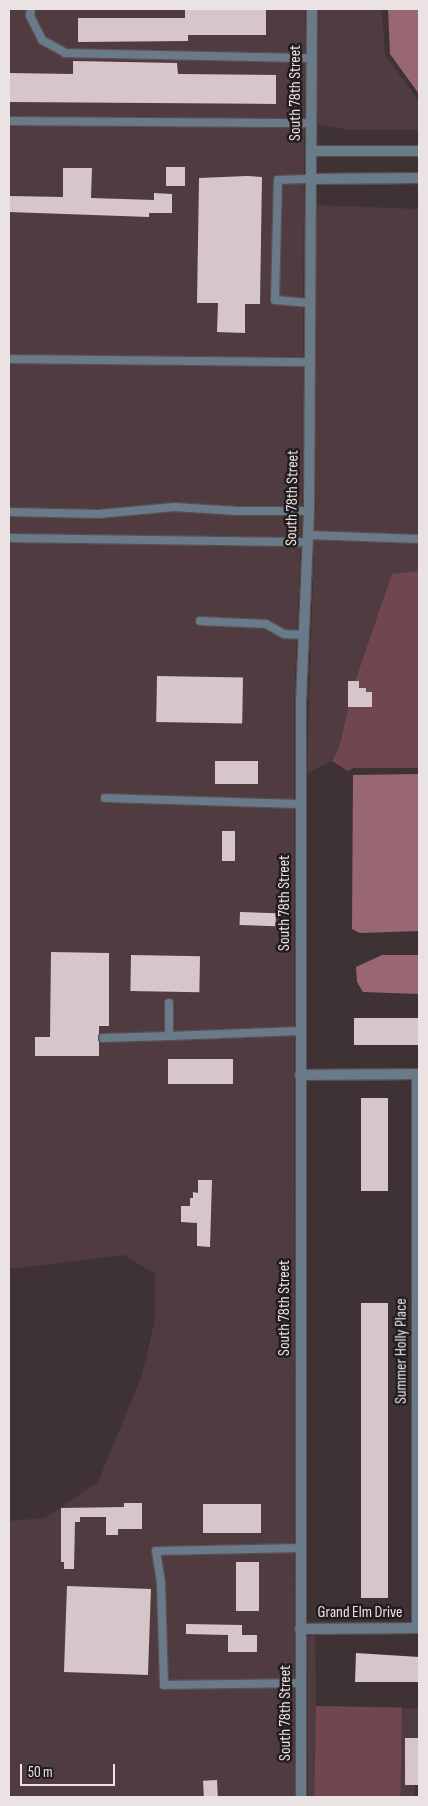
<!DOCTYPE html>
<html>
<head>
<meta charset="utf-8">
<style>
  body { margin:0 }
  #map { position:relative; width:428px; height:1806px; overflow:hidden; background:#3f3235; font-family:"Sofia Sans Condensed",sans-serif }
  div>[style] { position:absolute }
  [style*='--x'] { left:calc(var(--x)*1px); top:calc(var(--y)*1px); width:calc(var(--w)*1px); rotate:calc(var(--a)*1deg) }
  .built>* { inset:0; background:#4f3b40; transform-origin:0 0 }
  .green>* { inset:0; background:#704651; transform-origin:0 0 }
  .water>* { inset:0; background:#996673 }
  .building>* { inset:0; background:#d6c6c9; transform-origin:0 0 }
  .roads { filter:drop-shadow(1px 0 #5a4e51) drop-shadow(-1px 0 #5a4e51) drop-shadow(0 1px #5a4e51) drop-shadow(0 -1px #5a4e51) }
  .service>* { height:8px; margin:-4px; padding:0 4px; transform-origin:4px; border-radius:4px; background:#697b89 }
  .minor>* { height:10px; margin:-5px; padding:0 5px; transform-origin:5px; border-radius:5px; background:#697b89 }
  .tertiary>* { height:10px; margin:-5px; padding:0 5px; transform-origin:5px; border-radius:5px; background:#697b89 }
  span { translate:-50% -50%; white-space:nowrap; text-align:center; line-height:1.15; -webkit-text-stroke:5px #221c1d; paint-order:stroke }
  .street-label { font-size:16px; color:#eae2e3 }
  .frame { position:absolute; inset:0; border:10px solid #eae2e3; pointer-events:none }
  .scale { position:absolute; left:20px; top:1764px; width:95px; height:22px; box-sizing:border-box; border:2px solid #eae2e3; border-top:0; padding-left:6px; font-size:15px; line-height:18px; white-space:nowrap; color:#eae2e3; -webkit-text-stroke:4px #221c1d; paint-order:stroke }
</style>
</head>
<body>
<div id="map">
  <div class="built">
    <i style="clip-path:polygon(9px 9px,305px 9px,302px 510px,294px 701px,295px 1797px,9px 1797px,9px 1521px,45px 1518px,98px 1482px,142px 1375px,155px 1320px,155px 1274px,124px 1255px,9px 1269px)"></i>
    <i style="clip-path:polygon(318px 9px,382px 9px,385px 55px,419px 101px,419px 130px,351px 130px,318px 125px)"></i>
    <i style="clip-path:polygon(317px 205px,419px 209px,419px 571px,392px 575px,353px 687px,340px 744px,332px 761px,307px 773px,315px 511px)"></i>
    <i style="clip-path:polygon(307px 1636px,315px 1636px,318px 1797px,308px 1797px)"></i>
    <i style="left:402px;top:1708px;width:17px;height:89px;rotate:3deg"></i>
  </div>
  <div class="green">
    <i style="clip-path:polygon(419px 571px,419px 768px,353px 768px,348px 771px,332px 761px,340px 744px,353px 687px,392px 574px)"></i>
    <i style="left:316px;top:1706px;width:86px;height:91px;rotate:1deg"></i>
  </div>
  <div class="water">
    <i style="clip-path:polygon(388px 9px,419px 9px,419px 94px,390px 54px)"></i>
    <i style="clip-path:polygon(419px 774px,419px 931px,360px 933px,352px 929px,353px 775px)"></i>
    <i style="clip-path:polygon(382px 955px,419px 955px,419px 994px,363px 992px,357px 982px,356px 967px)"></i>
  </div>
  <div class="building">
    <i style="clip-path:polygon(185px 9px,266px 9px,266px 35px,188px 35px,188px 41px,78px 42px,78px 18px,185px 18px)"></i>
    <i style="clip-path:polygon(73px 61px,177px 63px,178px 74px,276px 75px,276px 104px,9px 102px,9px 73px,73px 74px)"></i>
    <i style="left:166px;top:167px;width:19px;height:19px"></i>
    <i style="clip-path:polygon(63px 168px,92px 168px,91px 198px,154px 200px,154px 193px,172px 194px,172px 213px,149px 213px,149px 217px,9px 212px,9px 196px,63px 197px)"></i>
    <i style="clip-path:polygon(247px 176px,262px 177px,260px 304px,245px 304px,245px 333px,217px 332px,218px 303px,197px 303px,199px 178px)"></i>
    <i style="left:157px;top:676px;width:86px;height:46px;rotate:1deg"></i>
    <i style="clip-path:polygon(348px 681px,359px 681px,359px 688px,366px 688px,366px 692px,372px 692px,372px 707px,348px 707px)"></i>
    <i style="left:215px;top:761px;width:43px;height:23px"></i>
    <i style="left:222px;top:831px;width:13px;height:30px"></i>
    <i style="left:240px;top:912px;width:36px;height:13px;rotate:2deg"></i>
    <i style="clip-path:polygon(51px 952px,109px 953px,109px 1026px,99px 1026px,99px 1056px,35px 1056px,35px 1037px,50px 1037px)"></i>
    <i style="left:131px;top:955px;width:69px;height:36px;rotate:1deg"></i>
    <i style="left:419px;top:1018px;width:27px;height:65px;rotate:90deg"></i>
    <i style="left:168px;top:1059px;width:65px;height:25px"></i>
    <i style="left:361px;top:1098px;width:27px;height:93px"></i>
    <i style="clip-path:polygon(198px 1180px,212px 1180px,210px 1247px,197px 1246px,197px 1223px,181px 1222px,181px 1206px,190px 1206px,190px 1198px,193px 1198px,193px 1192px,198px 1193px)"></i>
    <i style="left:361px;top:1303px;width:27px;height:295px"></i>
    <i style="clip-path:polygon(124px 1503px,142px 1503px,142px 1529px,118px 1529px,118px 1535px,106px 1535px,106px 1517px,80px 1517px,80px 1522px,75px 1522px,74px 1569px,64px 1569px,64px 1562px,61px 1562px,61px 1508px,124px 1507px)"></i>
    <i style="left:261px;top:1504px;width:29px;height:58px;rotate:90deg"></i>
    <i style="left:236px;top:1562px;width:23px;height:49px"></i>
    <i style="left:67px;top:1586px;width:84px;height:86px;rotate:2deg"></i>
    <i style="clip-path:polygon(186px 1624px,242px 1625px,242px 1635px,257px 1635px,257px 1652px,228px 1652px,228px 1635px,186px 1634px)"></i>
    <i style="clip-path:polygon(356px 1653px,419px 1657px,419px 1682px,355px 1682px)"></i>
    <i style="left:405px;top:1738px;width:14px;height:47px"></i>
    <i style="left:217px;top:1780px;width:17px;height:14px;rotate:87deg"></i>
  </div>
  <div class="roads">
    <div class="service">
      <i style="--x:31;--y:9;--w:7;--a:98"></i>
      <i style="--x:30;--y:16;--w:27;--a:63"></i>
      <i style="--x:42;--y:40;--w:26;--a:29"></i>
      <i style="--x:65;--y:53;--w:247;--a:1.2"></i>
      <i style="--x:9;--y:121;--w:302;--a:0.4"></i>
      <i style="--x:310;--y:303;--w:35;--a:-175"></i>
      <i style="--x:275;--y:300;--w:120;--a:-88.6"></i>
      <i style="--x:278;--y:180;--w:33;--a:-2"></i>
      <i style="--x:9;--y:359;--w:300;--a:0.6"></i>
      <i style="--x:9;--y:512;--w:90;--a:1.3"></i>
      <i style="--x:99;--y:514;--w:75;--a:-5.3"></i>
      <i style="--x:174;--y:507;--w:64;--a:3.6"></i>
      <i style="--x:238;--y:511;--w:71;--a:0"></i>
      <i style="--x:308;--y:535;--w:111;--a:2.1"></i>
      <i style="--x:9;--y:538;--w:298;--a:0.8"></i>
      <i style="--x:200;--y:621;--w:66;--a:2.6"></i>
      <i style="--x:266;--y:624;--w:21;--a:29"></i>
      <i style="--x:284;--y:634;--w:20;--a:3"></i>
      <i style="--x:105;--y:798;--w:196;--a:1.8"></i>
      <i style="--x:169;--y:1003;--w:33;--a:90"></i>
      <i style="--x:169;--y:1036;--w:131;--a:-2.2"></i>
      <i style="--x:103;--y:1038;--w:66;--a:-1.7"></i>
      <i style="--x:300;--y:1548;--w:144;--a:178.8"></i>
      <i style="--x:156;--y:1551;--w:33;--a:81"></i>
      <i style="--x:161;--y:1584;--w:101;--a:88.3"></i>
      <i style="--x:164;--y:1685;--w:137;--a:-0.8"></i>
    </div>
    <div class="minor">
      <i style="--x:417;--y:1074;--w:554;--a:90"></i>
      <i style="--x:300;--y:1075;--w:119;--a:-0.5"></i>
      <i style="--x:300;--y:1629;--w:119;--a:-0.5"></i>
    </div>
    <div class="tertiary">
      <i style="--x:311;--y:151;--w:108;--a:0"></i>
      <i style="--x:311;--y:179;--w:108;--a:-0.5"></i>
      <i style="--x:301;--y:1797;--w:1095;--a:-90"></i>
      <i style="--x:301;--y:702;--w:191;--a:-87.6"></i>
      <i style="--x:309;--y:511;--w:502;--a:-89.66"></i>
    </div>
  </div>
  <div class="street-label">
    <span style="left:296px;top:93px;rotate:-90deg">South 78th Street</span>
    <span style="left:293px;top:498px;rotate:-89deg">South 78th Street</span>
    <span style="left:285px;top:903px;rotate:-90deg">South 78th Street</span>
    <span style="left:285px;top:1308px;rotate:-90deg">South 78th Street</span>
    <span style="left:402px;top:1351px;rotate:-90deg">Summer Holly Place</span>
    <span style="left:360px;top:1613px">Grand Elm Drive</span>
    <span style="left:286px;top:1713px;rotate:-90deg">South 78th Street</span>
  </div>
  <div class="frame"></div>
  <div class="scale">50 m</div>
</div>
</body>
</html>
